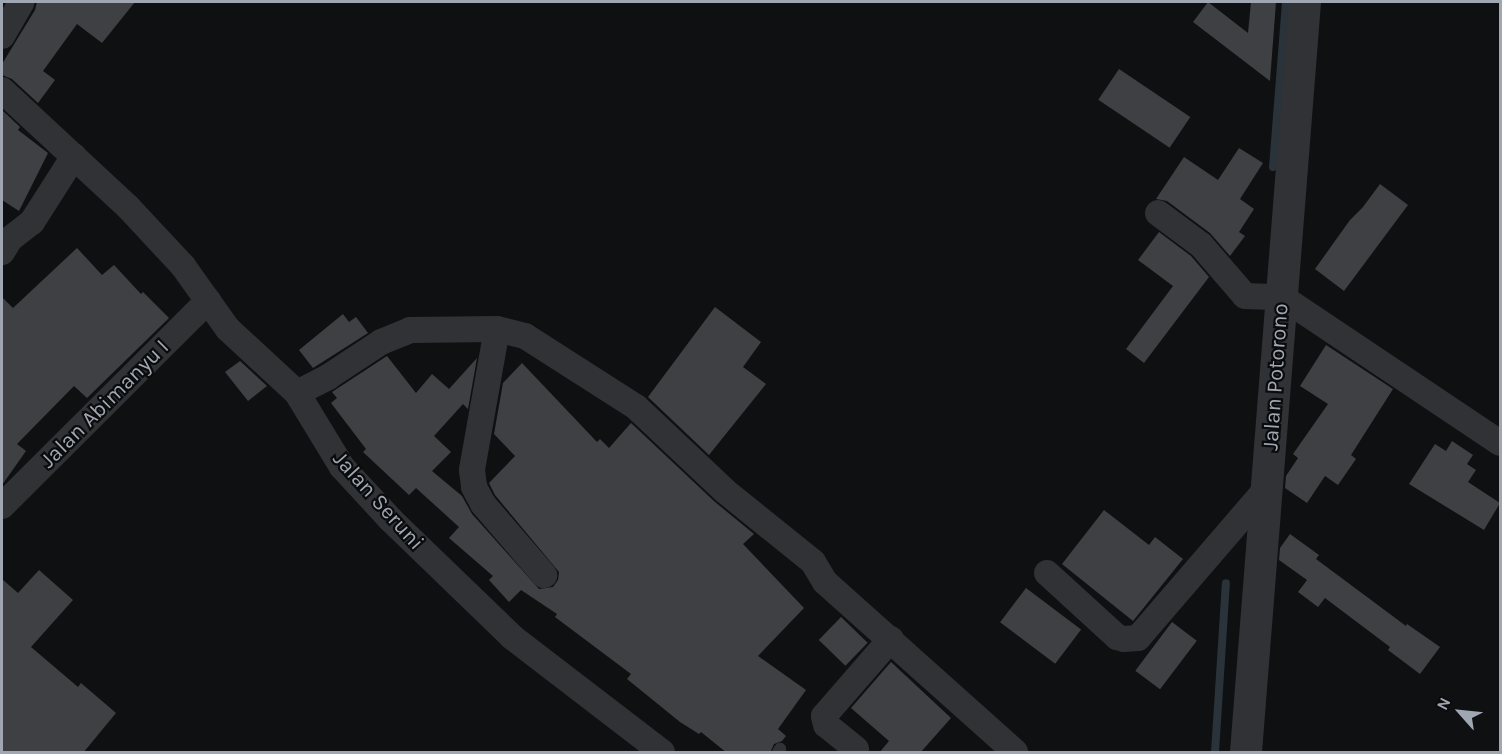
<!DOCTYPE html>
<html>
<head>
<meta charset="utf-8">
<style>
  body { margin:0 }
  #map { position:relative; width:1502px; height:754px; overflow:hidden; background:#0f1011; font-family:Karla,sans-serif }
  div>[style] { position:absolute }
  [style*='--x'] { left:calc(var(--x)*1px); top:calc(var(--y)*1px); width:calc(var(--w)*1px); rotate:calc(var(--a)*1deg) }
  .stream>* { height:8px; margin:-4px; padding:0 4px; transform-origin:4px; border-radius:4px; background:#293339 }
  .building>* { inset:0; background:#3e4044; transform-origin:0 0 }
  .service>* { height:12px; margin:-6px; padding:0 6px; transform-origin:6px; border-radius:6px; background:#303236 }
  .minor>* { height:26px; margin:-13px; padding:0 13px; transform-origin:13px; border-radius:13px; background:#303236 }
  .tertiary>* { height:32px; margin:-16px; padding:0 16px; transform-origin:16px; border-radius:16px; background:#303236 }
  span { translate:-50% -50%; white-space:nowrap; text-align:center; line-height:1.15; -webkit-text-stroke:4.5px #0a0b0c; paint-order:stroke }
  .street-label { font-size:22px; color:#a0a7b2 }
  .frame { position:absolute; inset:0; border:3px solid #a0a7b2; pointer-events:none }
  .north { position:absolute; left:1430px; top:682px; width:60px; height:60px; -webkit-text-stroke:4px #0a0b0c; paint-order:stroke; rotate:297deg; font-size:16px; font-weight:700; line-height:24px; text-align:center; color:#a0a7b2 }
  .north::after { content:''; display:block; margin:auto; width:21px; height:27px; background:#a0a7b2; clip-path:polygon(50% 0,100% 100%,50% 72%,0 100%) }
</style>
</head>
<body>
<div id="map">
  <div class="stream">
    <i style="--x:1273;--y:167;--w:166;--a:-85.5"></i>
    <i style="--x:1215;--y:752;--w:169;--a:-86.3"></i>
  </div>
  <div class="building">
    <i style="clip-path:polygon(37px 2px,135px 2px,102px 43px,77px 24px,43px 71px,55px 80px,38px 103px,12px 79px,2px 75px,2px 64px,35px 10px)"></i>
    <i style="clip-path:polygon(1208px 2px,1248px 33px,1251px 2px,1276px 2px,1270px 81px,1193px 22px)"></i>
    <i style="left:1119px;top:69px;width:86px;height:37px;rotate:34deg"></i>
    <i style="clip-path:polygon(2px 110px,20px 127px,18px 130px,48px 153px,19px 211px,2px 200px)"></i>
    <i style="clip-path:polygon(1239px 148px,1263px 163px,1240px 199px,1254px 209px,1239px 232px,1245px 236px,1230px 256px,1210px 233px,1167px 201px,1156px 199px,1184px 157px,1218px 180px)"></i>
    <i style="clip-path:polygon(1380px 184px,1408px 205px,1344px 291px,1315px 269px,1350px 220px,1363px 207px)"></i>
    <i style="clip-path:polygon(1159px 232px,1191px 256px,1209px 277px,1144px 363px,1126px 349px,1173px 286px,1138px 260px)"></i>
    <i style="clip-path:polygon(77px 248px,102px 275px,114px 265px,141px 294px,143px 292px,169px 318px,87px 398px,74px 386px,17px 444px,26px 451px,2px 485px,2px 297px,13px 308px)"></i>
    <i style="clip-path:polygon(715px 307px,761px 342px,743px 367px,766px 384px,709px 455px,648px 397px)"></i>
    <i style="clip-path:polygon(343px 314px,349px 322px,356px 317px,368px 333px,313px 368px,299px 350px)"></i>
    <i style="clip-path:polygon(1326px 345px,1393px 389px,1351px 455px,1356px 459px,1338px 485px,1325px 476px,1307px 503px,1285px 488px,1286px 476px,1298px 458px,1293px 454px,1328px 404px,1300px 386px)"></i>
    <i style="clip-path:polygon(387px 356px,416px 393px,432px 374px,449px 389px,477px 358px,468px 409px,463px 404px,434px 436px,451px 452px,432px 471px,462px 496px,472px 514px,539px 589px,553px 587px,558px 580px,559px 572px,495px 495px,489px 483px,515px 456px,494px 434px,503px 383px,522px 363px,597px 442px,600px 439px,609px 448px,631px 423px,715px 502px,754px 534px,743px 544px,804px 608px,758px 656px,806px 690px,778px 729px,786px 736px,782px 741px,774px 744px,770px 753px,727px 753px,701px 732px,699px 734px,680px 722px,627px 679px,631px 674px,555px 617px,557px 614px,521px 590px,509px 602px,489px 580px,493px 576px,449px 538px,459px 527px,416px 488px,409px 495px,363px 452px,366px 449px,331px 403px,337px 398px,332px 392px)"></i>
    <i style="clip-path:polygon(240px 361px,267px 386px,248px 401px,225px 372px)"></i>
    <i style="clip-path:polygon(1452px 441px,1473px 455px,1467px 464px,1476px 470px,1468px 482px,1500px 503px,1484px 530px,1409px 484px,1435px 444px,1446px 451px)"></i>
    <i style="clip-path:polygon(1104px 510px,1149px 545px,1155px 537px,1183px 559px,1133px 621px,1062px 564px)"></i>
    <i style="clip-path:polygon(1290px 534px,1319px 555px,1316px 559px,1406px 626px,1407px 624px,1440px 647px,1420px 674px,1388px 650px,1390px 647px,1325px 598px,1318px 607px,1298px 592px,1307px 580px,1279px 560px,1280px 548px)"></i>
    <i style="clip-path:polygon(39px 570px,73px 600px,31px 647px,78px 687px,81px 683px,116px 713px,83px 753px,2px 753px,2px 579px,18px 593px)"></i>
    <i style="left:1026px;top:588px;width:69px;height:43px;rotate:37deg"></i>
    <i style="left:841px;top:617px;width:37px;height:32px;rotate:44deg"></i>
    <i style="left:1172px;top:622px;width:31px;height:61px;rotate:37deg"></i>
    <i style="clip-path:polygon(891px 662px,951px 718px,920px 753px,879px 753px,889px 741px,851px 708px)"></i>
  </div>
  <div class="service">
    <i style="--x:778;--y:752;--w:4;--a:-56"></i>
  </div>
  <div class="minor">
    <i style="--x:2;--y:36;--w:39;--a:-60"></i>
    <i style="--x:2;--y:90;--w:172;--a:42.9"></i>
    <i style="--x:128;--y:207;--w:81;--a:47"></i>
    <i style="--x:183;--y:266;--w:77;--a:54.5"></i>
    <i style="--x:228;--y:329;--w:94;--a:42.8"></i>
    <i style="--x:297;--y:393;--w:87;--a:58.7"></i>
    <i style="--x:342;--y:467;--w:72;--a:47.2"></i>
    <i style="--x:391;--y:520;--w:168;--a:44"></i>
    <i style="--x:512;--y:637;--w:189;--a:37.5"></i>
    <i style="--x:1158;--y:213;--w:54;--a:36.7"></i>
    <i style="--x:1201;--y:245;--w:67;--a:49.2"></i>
    <i style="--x:1245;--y:296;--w:37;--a:2"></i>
    <i style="--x:1282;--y:297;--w:262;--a:33.8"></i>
    <i style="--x:2;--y:252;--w:15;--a:-58"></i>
    <i style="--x:10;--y:239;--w:28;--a:-38"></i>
    <i style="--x:32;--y:222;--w:78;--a:-57.5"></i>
    <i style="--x:497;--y:329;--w:143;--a:100.1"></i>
    <i style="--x:472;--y:470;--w:17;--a:83"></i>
    <i style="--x:474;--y:487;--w:19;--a:62"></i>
    <i style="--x:483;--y:504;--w:94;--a:49.3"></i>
    <i style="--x:297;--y:393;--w:35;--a:-27"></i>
    <i style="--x:328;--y:377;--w:64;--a:-33.4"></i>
    <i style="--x:381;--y:342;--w:31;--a:-22"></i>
    <i style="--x:410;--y:330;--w:87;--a:-0.7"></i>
    <i style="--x:497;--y:329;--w:29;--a:14"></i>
    <i style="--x:525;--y:336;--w:132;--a:32.6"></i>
    <i style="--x:636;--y:407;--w:122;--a:43.3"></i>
    <i style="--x:725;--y:491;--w:113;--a:38.9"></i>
    <i style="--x:813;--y:562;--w:23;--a:59"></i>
    <i style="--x:825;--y:582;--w:255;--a:41.8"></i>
    <i style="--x:2;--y:506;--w:291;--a:-44.9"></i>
    <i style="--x:1047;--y:573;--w:95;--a:42.4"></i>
    <i style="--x:1117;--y:637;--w:7;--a:16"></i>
    <i style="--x:1124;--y:639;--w:14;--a:-4"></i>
    <i style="--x:1138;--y:638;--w:199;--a:-49.3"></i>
    <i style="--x:856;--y:749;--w:38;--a:-141"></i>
    <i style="--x:826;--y:725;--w:9;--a:-103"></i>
    <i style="--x:824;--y:716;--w:102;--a:-49"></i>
  </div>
  <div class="tertiary">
    <i style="--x:1246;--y:752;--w:752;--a:-85.5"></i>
  </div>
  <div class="street-label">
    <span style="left:1276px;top:377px;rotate:-86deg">Jalan Potorono</span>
    <span style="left:105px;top:404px;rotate:-45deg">Jalan Abimanyu I</span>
    <span style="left:378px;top:501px;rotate:48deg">Jalan Seruni</span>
  </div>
  <div class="frame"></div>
  <div class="north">N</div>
</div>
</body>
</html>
